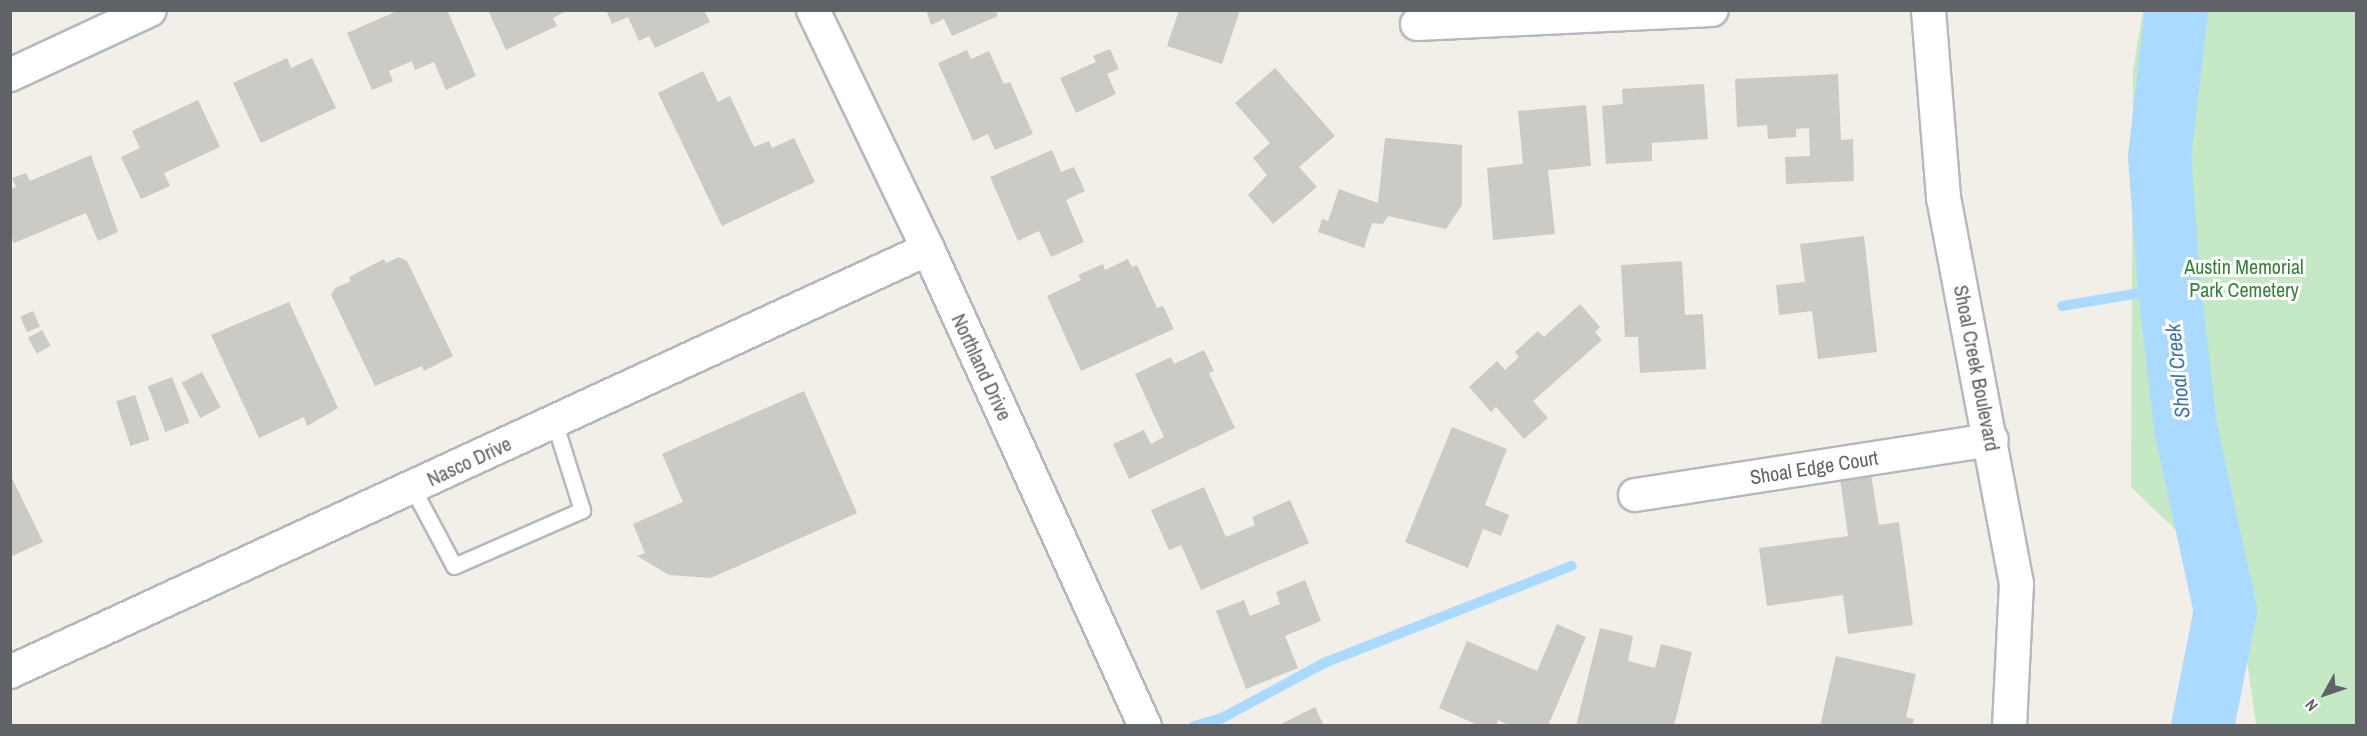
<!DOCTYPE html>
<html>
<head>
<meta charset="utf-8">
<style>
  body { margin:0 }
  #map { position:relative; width:2367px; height:736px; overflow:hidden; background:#f1efe8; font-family:"Archivo Narrow",sans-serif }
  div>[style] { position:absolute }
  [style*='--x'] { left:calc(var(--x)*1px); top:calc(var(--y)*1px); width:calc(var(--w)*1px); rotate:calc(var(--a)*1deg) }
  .green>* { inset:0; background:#c5e8c5 }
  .stream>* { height:10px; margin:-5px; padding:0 5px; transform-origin:5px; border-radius:5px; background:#aadaff }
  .river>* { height:63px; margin:-31.5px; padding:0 31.5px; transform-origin:31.5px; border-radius:31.5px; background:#aadaff }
  .building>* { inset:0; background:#cccac5; transform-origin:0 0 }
  .roads { filter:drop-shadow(2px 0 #b5b8bc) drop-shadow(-2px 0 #b5b8bc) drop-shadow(0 2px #b5b8bc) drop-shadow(0 -2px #b5b8bc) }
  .service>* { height:15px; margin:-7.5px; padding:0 7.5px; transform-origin:7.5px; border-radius:7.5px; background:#fff }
  .minor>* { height:32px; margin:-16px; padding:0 16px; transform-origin:16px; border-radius:16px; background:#fff }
  .tertiary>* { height:33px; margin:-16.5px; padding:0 16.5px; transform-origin:16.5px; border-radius:16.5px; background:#fff }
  span { translate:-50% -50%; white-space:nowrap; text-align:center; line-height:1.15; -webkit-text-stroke:6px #fff; paint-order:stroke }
  .park-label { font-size:20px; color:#348238 }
  .street-label { font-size:20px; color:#5f6368 }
  .water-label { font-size:21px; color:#4174aa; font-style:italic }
  .frame { position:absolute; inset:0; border:12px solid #5f6368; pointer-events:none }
  .north { position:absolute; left:2295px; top:664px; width:60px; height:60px; -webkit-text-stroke:4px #fff; paint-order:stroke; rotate:230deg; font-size:16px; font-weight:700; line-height:24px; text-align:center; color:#5f6368 }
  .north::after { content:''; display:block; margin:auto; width:21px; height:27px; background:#5f6368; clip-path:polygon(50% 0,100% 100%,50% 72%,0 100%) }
</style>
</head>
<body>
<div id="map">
  <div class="green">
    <i style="clip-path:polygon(2143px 11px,2356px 11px,2356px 725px,2256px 725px,2237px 589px,2131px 487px,2133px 70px)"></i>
  </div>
  <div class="stream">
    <i style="--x:2062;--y:306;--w:109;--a:-9.5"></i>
    <i style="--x:1194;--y:726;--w:29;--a:-16"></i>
    <i style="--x:1222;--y:718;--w:116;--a:-28.3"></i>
    <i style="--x:1324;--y:663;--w:266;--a:-21.4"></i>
  </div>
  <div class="river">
    <i style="--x:2176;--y:10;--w:147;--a:96.6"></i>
    <i style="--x:2159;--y:156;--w:132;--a:85.7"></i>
    <i style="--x:2169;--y:288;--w:140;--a:83.4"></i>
    <i style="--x:2185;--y:427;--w:187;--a:77.7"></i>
    <i style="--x:2225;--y:610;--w:118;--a:101.2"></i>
  </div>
  <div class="building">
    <i style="clip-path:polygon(399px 10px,447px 10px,476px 76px,446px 90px,434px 62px,415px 70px,412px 61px,389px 71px,393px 81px,372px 90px,347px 33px)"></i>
    <i style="clip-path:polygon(488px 10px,568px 10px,553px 18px,557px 26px,506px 50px)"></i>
    <i style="clip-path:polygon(606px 10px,704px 10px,710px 22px,655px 48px,649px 36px,639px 41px,628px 17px,612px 24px)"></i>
    <i style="clip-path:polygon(926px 10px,995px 10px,998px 16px,952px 36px,944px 19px,931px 25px)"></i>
    <i style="clip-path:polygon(1179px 10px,1240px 10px,1222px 64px,1167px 46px)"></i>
    <i style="clip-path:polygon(1110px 49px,1119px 69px,1107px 74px,1116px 94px,1076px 113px,1060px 78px,1096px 62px,1093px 56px)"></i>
    <i style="clip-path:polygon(967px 50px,971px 59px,989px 51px,1004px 84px,1010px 82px,1033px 134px,995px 150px,988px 134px,973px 141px,938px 63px)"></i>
    <i style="clip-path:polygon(287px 58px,291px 68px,312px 58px,336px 108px,261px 143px,233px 83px)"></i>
    <i style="clip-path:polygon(1275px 68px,1335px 136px,1299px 167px,1317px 187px,1273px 224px,1248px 195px,1267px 175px,1253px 158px,1270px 143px,1235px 103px)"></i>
    <i style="clip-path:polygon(703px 71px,718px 102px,730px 96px,754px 147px,769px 141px,772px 148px,794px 138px,815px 182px,722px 226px,658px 93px)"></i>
    <i style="clip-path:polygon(1838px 74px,1841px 140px,1853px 139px,1854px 181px,1786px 184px,1785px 157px,1810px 156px,1809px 128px,1796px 129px,1796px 137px,1768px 139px,1767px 125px,1737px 127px,1735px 79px)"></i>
    <i style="clip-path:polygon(1704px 84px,1708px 139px,1652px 143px,1652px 161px,1606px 164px,1602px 106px,1623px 104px,1622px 89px)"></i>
    <i style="clip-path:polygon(198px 100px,220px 147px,164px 173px,170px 186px,141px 199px,121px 157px,140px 148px,132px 131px)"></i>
    <i style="clip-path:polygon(1586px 105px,1591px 166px,1548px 170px,1555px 234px,1493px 240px,1487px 168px,1523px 164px,1518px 111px)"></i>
    <i style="clip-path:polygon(1385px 138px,1462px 145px,1462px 205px,1446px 229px,1388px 216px,1383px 224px,1372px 223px,1364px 248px,1318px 232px,1322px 219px,1328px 221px,1339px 189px,1378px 203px)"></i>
    <i style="clip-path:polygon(1052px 150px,1061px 172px,1074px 167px,1085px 191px,1066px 200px,1084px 242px,1051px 257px,1039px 231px,1018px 241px,990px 177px)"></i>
    <i style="clip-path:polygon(91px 155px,118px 232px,98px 241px,86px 213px,14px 243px,10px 234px,10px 190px,16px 187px,12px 178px,26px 173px,30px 181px)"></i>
    <i style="clip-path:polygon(1864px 236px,1877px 352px,1818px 359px,1812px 311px,1779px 315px,1776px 285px,1805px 282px,1800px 244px)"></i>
    <i style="clip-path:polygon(399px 257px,407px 261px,453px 356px,424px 371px,422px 366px,375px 386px,331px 295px,335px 288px,351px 281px,349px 277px,384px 259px,386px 263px)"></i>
    <i style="clip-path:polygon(1128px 259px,1132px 267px,1137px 265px,1157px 308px,1163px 306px,1174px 329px,1081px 371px,1047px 296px,1081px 280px,1078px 275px,1103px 264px,1105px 270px)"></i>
    <i style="clip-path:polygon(1682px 261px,1685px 315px,1703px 314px,1706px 369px,1640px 373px,1638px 337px,1625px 337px,1621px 265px)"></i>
    <i style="clip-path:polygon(289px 302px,338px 408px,307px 426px,304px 417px,259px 438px,211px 335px)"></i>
    <i style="clip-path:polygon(1580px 304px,1600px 327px,1595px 332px,1602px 340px,1533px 401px,1548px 418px,1524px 439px,1496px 407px,1491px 412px,1469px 387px,1497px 361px,1505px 370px,1519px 357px,1515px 352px,1538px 331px,1544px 337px)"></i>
    <i style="left:33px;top:311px;width:17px;height:14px;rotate:66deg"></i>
    <i style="left:42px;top:330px;width:18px;height:16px;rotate:61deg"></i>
    <i style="clip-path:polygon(1204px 350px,1214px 371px,1209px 373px,1235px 428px,1129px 479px,1113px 444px,1144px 430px,1151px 444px,1164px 437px,1135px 374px,1171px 357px,1174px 364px)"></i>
    <i style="left:202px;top:372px;width:40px;height:23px;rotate:62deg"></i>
    <i style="left:172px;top:377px;width:49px;height:26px;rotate:69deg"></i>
    <i style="clip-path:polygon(804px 391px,857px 513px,711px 578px,669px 575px,637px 556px,645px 553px,633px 524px,683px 502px,662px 454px)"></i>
    <i style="left:135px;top:395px;width:47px;height:20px;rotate:72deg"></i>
    <i style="clip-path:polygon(1452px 427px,1507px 449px,1485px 505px,1509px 515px,1501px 536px,1483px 529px,1468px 568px,1405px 542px)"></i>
    <i style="clip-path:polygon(10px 474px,43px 542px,10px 557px)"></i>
    <i style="clip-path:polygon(1871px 474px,1879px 525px,1899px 522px,1913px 625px,1848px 634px,1843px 595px,1767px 606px,1759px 548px,1848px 536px,1840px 478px)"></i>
    <i style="clip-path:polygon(1204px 487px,1226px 537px,1255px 525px,1252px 517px,1290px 500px,1309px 543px,1201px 590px,1181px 545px,1169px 550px,1151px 510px)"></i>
    <i style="clip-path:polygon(1305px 580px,1321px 621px,1285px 636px,1298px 668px,1246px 689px,1216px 611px,1244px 600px,1250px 616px,1280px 604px,1276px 592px)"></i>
    <i style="clip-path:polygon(1557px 624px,1586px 637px,1548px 726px,1511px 726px,1498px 720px,1496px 726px,1480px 726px,1439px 708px,1467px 641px,1537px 671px)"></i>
    <i style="clip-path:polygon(1600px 628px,1633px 636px,1628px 661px,1655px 668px,1661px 644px,1692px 652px,1674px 726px,1576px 726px)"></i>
    <i style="clip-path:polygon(1836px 656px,1916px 674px,1906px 717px,1914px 719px,1912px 726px,1820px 726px)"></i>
    <i style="clip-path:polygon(1315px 707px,1324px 726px,1277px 726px)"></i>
  </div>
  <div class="roads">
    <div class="service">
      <i style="--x:412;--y:487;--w:89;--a:62"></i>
      <i style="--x:454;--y:566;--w:140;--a:-23.6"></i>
      <i style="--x:582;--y:510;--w:93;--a:-107.5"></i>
    </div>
    <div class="minor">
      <i style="--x:813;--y:10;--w:265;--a:64.3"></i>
      <i style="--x:928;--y:249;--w:524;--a:65.54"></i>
      <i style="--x:1417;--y:24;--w:295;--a:-2.7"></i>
      <i style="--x:10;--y:75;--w:154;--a:-24.9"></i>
      <i style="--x:1635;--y:495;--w:361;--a:-8.8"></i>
      <i style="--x:10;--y:672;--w:1011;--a:-24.74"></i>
    </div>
    <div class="tertiary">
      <i style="--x:1928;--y:10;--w:188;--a:85.4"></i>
      <i style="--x:1943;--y:197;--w:393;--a:79.3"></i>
      <i style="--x:2016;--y:583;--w:143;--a:92.8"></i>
    </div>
  </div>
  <div class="park-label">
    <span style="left:2244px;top:278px">Austin Memorial<br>Park Cemetery</span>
  </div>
  <div class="street-label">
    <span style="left:982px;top:367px;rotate:65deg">Northland Drive</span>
    <span style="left:1977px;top:368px;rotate:79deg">Shoal Creek Boulevard</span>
    <span style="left:469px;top:461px;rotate:-25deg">Nasco Drive</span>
    <span style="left:1814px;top:467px;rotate:-9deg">Shoal Edge Court</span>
  </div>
  <div class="water-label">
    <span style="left:2178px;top:371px;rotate:-96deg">Shoal Creek</span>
  </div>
  <div class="frame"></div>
  <div class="north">N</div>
</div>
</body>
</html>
